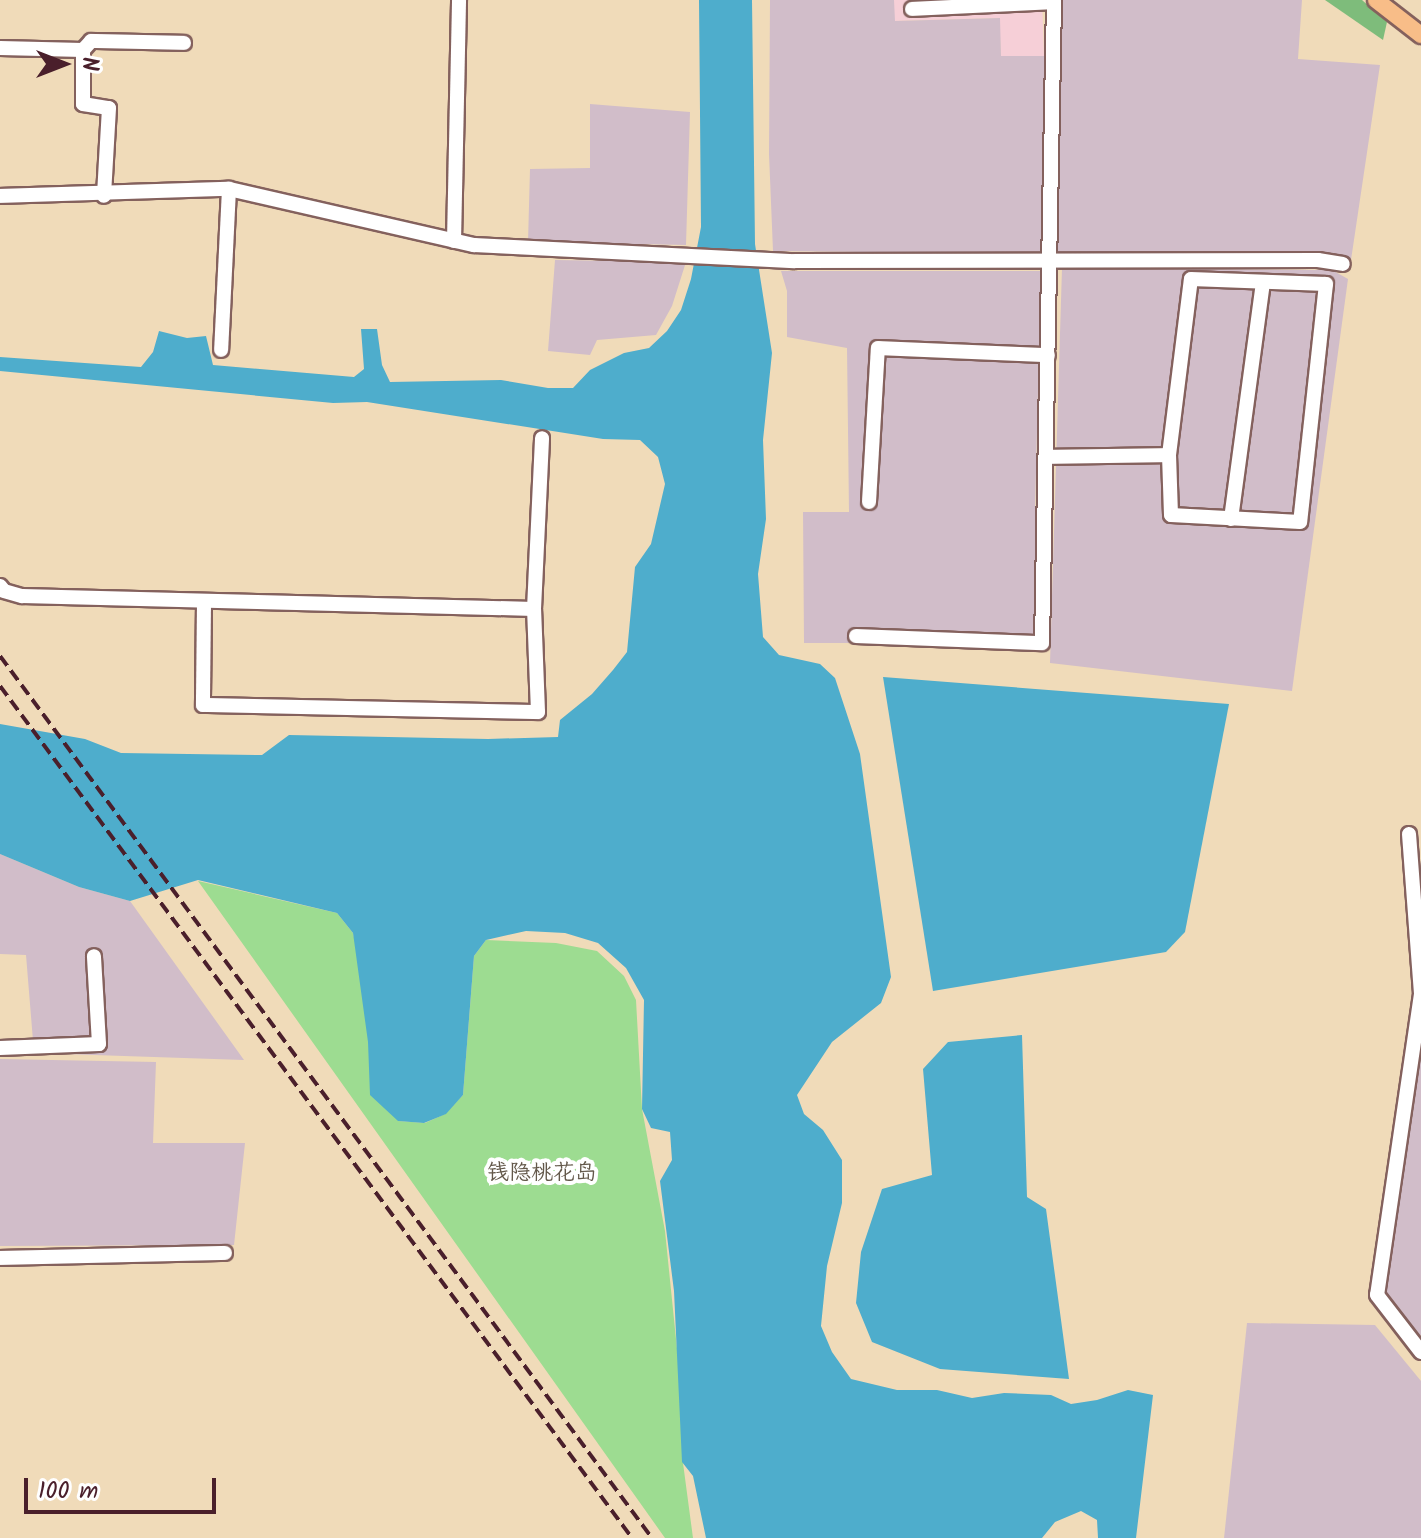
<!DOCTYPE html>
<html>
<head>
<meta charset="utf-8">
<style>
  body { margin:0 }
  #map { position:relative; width:1421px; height:1538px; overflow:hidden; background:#f0dbb9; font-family:Kalam,"LXGW WenKai TC",sans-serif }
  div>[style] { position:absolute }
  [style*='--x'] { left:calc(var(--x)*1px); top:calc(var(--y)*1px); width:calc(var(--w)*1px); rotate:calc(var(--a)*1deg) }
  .built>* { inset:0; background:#f6cfd7 }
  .industrial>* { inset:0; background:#d1bdc9 }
  .green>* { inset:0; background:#9ddc91 }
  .forest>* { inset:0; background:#7ebc7b }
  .water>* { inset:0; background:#4eadcc }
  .roads { filter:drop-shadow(2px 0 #84615d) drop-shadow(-2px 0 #84615d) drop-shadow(0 2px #84615d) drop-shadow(0 -2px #84615d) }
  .minor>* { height:14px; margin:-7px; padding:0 7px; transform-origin:7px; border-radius:7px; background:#fff }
  .major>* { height:16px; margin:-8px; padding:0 8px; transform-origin:8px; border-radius:8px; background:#f8bd88 }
  .rail>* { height:4px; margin-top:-2px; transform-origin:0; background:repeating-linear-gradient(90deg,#4a1f2b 0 12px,transparent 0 18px) }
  span { translate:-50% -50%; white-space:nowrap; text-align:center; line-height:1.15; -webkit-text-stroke:8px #fff; paint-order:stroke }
  .park-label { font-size:22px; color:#63584a }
  .north { position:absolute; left:24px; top:24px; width:80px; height:80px; -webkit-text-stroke:6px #fff; paint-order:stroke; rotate:90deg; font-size:22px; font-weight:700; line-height:32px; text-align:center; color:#4a1f2b }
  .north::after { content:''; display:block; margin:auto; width:28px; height:36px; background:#4a1f2b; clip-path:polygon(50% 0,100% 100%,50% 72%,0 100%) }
  .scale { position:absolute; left:24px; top:1478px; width:192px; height:36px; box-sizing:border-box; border:4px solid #4a1f2b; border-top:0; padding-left:10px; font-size:24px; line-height:28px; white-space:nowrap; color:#4a1f2b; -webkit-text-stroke:6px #fff; paint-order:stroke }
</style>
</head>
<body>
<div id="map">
  <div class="built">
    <i style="clip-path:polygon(894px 0,1042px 0,1044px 56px,1001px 56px,999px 18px,894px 21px)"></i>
  </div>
  <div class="industrial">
    <i style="clip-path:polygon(770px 0,894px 0,895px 21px,1000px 18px,1001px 56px,1044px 56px,1047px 156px,1044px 254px,773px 251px,769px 154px)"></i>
    <i style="clip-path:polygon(1061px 0,1302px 0,1298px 59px,1380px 65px,1351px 260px,1267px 254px,1056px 255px)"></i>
    <i style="clip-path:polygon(590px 104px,690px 112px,686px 245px,528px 242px,530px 169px,590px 168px)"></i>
    <i style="clip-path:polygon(555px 260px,686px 262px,672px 306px,656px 335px,597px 340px,590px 355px,548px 351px)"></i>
    <i style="clip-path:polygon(1062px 268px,1332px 270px,1348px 279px,1292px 691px,1050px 663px)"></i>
    <i style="clip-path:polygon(781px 271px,1041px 271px,1035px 512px,1045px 513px,1042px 643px,804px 643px,803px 512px,849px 512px,847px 348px,787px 337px,787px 291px)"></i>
    <i style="clip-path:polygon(0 854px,79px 887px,130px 901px,244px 1060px,34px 1053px,26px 955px,0 954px)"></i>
    <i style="clip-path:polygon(1421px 992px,1421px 1335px,1408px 1335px,1378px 1295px)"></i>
    <i style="clip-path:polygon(0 1059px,156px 1062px,153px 1143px,245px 1143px,234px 1245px,0 1246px)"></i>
    <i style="clip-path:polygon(1247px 1323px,1375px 1325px,1421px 1381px,1421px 1538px,1224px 1538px)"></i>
  </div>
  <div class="green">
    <i style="clip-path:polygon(198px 881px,337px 913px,353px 933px,398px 1121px,425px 1123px,445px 1114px,463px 1095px,474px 956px,486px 940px,556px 943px,597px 951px,624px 976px,636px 1000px,642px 1109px,665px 1231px,681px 1388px,683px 1463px,693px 1538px,665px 1538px)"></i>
  </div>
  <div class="forest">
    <i style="clip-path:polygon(1325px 0,1362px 0,1387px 22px,1383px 40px)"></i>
  </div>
  <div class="water">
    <i style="clip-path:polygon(699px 0,752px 0,755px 244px,772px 353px,763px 440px,766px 519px,758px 574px,763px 637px,779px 655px,820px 664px,835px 678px,860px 754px,891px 977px,881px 1003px,832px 1042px,797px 1095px,804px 1114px,823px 1130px,842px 1160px,842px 1203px,827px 1266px,821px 1326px,832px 1352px,851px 1379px,897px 1390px,937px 1390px,972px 1398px,1004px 1393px,1051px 1395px,1071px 1404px,1097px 1400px,1128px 1390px,1153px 1395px,1136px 1538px,1098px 1538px,1097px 1520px,1081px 1511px,1055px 1522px,1042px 1538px,706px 1538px,693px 1476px,682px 1462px,674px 1291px,660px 1181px,672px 1160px,670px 1132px,651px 1128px,642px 1109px,644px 1000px,626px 968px,598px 943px,565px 933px,526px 931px,486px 940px,474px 956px,463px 1095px,446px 1114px,424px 1123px,398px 1121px,370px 1095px,368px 1042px,353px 933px,337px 913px,198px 880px,130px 901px,79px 887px,0 854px,0 724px,85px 739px,121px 753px,262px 755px,289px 735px,488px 739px,558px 737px,560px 720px,592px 694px,613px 670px,627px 652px,635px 567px,651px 544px,665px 484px,658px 457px,640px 440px,603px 439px,367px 402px,333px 403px,0 371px,0 357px,141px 367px,153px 352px,159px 331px,187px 338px,206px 336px,213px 365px,354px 377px,364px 369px,361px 329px,377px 329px,382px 365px,390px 382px,501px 380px,548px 388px,573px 388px,590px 370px,624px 353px,649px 348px,667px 331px,681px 310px,691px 279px,701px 227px)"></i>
    <i style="clip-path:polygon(883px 677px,1229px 704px,1185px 932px,1166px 952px,933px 991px)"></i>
    <i style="clip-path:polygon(1022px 1035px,1027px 1197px,1046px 1209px,1069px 1379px,940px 1369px,872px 1342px,856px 1303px,861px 1252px,882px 1189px,932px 1175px,923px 1069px,948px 1042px)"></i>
  </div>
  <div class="roads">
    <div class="minor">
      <i style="--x:912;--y:9;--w:142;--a:-2.8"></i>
      <i style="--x:0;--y:48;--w:83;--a:1.4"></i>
      <i style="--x:83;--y:50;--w:54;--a:90"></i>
      <i style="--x:83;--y:104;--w:26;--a:9"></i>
      <i style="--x:109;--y:108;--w:88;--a:93.3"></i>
      <i style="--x:83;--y:50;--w:12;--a:-48"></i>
      <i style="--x:91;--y:41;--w:93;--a:1.2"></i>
      <i style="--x:229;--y:189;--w:251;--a:12.9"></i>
      <i style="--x:474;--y:245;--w:321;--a:2.9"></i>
      <i style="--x:795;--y:261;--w:523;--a:-0.11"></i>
      <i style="--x:1318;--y:260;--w:25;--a:9"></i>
      <i style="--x:0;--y:196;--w:229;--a:-1.8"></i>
      <i style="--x:229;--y:189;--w:161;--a:92.8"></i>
      <i style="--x:454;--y:241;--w:241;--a:-88.8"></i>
      <i style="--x:1191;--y:279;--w:135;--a:2.1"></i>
      <i style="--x:1326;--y:284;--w:239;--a:96.2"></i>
      <i style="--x:1300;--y:522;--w:129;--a:-176.9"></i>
      <i style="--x:1171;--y:515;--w:60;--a:-91.9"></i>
      <i style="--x:1169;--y:455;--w:177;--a:-82.9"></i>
      <i style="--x:1046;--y:457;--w:123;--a:-0.9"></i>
      <i style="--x:869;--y:502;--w:154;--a:-86.7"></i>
      <i style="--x:878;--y:348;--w:170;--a:2.4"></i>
      <i style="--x:1231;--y:519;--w:239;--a:-82.3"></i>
      <i style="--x:0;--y:586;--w:6;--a:51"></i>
      <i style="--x:4;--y:591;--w:19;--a:16"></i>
      <i style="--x:22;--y:596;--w:512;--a:1.45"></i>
      <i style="--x:204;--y:603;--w:102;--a:90.6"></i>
      <i style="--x:203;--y:705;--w:335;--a:1.2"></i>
      <i style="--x:538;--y:712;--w:103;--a:-92.2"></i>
      <i style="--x:534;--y:609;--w:171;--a:-87.3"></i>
      <i style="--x:856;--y:636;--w:186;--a:2.2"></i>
      <i style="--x:1042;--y:643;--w:643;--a:-88.93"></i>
      <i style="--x:1409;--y:834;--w:160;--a:85.7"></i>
      <i style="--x:1421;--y:994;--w:304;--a:98.3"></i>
      <i style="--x:1377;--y:1295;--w:72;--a:52.3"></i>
      <i style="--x:0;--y:1048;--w:99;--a:-2.3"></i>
      <i style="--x:99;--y:1044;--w:88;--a:-93.3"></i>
      <i style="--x:0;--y:1258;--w:225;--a:-1.3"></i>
    </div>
    <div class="major">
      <i style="--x:1376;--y:0;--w:57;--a:37.9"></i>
    </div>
  </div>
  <div class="rail">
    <i style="--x:0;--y:656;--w:1097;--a:53.53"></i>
    <i style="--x:0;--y:686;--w:1061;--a:53.43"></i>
  </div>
  <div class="park-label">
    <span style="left:542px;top:1174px">钱隐桃花岛</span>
  </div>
  <div class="north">N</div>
  <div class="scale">100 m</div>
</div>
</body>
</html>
